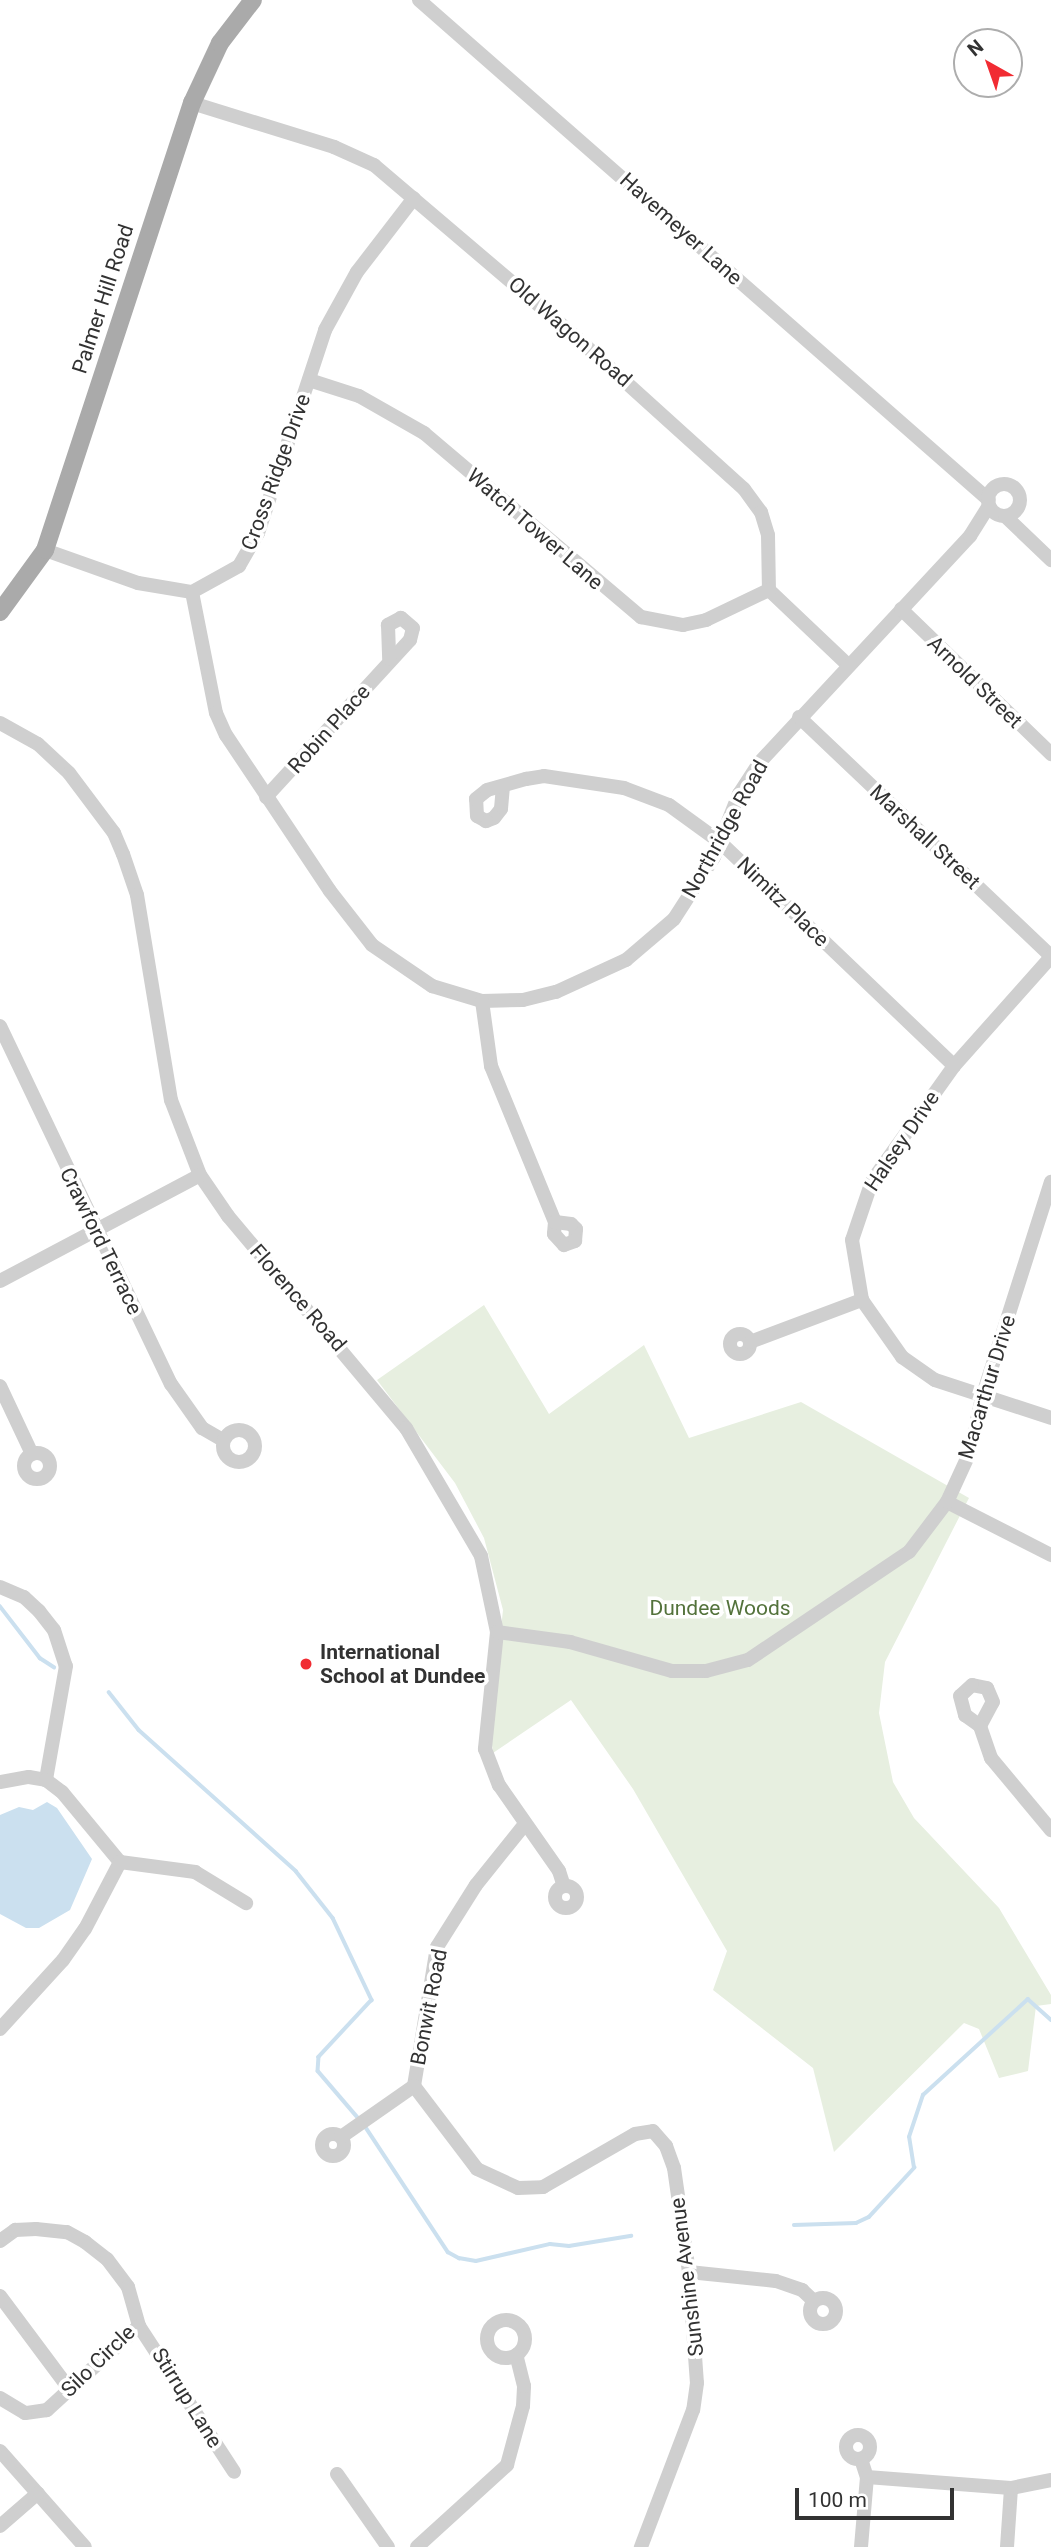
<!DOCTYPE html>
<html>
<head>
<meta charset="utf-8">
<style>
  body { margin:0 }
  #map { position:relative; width:1051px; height:2547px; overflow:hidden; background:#fff; font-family:Roboto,sans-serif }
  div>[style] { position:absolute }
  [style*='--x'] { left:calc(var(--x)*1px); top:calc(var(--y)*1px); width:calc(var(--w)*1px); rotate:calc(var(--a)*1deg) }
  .green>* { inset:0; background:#e7efe0 }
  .water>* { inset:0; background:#cbe0ef }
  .stream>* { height:3.5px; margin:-1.75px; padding:0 1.75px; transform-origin:1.75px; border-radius:1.75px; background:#cbe0ef }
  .minor>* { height:14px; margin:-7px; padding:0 7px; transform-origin:7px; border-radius:7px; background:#cfcfcf }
  .minor>.ring { margin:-7px; padding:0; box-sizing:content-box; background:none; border:14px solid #cfcfcf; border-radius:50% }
  .major>* { height:18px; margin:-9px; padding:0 9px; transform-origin:9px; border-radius:9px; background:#aaa }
  .dots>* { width:19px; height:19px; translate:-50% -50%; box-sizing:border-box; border:4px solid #fff; border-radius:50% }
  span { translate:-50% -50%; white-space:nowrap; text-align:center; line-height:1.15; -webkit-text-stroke:7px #fff; paint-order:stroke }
  .street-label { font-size:21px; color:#323232 }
  .park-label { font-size:21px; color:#53723b }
  .poi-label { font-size:21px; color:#323232; font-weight:700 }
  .left { translate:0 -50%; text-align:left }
  .north { position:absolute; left:953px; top:28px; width:70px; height:70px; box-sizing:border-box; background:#fff; border:2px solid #adadad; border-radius:50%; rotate:320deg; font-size:19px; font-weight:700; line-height:28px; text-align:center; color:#323232 }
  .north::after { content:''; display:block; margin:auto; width:24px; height:32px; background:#f12c33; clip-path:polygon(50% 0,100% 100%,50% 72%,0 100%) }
  .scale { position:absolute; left:795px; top:2488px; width:159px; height:32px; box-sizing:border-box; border:4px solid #323232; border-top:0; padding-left:9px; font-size:21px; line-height:24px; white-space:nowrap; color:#323232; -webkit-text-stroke:5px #fff; paint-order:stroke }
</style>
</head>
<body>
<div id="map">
  <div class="green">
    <i style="clip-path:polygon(484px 1305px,549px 1414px,644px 1345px,689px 1438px,801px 1402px,969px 1498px,885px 1662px,879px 1713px,893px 1782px,914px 1818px,999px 1908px,1051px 1995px,1051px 2004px,1036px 2006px,1028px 2071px,999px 2078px,979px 2029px,964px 2023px,834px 2152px,813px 2068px,713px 1990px,727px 1951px,633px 1789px,571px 1700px,493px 1753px,490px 1729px,503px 1610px,484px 1538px,455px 1483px,377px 1380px)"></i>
  </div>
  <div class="water">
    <i style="clip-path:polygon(47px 1802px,57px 1808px,92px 1859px,70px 1910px,39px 1928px,26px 1928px,0 1914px,0 1815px,19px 1807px,33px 1810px)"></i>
  </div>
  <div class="stream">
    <i style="--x:0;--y:1606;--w:66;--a:52.4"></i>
    <i style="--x:40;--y:1658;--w:17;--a:33"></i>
    <i style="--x:109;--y:1692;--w:48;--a:51.7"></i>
    <i style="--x:139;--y:1730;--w:211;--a:41.9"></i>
    <i style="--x:296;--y:1871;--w:60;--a:51.8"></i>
    <i style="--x:333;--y:1918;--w:91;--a:64.6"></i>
    <i style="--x:372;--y:2000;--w:78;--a:132.9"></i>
    <i style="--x:319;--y:2057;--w:14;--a:94"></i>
    <i style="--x:318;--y:2071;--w:65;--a:49.4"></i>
    <i style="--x:365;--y:2126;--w:151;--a:56.6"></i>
    <i style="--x:448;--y:2252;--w:13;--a:29"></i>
    <i style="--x:459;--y:2258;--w:17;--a:10"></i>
    <i style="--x:476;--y:2261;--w:76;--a:-12.9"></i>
    <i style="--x:550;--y:2244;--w:19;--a:6"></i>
    <i style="--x:569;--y:2246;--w:63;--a:-9.2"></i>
    <i style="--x:794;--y:2225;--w:62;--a:-1.8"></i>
    <i style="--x:856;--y:2223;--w:14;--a:-25"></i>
    <i style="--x:869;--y:2217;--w:67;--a:-47.4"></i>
    <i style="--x:914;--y:2168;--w:31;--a:-99"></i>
    <i style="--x:909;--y:2137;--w:44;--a:-71.6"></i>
    <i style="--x:923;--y:2095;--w:142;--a:-42.4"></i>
    <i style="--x:1028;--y:1999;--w:31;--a:42"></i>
  </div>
  <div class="minor">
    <i style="--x:419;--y:0;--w:758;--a:41.26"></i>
    <i style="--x:192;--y:103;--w:149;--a:17.2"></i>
    <i style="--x:334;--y:147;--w:44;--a:24.2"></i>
    <i style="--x:374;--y:165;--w:255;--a:40.4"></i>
    <i style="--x:568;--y:330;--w:237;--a:42.1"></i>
    <i style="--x:744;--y:489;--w:29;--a:54"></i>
    <i style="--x:761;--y:512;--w:24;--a:73"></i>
    <i style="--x:768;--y:535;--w:55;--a:89"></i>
    <i style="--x:769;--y:590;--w:108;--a:43.5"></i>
    <i style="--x:309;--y:380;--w:52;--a:17.7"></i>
    <i style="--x:359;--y:396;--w:75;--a:29.6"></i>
    <i style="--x:424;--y:433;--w:285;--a:40.3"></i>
    <i style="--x:641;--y:617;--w:43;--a:10.8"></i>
    <i style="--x:683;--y:625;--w:24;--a:-12"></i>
    <i style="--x:706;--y:620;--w:70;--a:-25.5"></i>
    <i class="ring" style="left:988px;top:484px;width:18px;height:18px"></i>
    <i style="--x:1005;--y:516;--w:64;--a:43.7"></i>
    <i style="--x:45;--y:550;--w:99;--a:19.5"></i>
    <i style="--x:138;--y:583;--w:55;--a:9.5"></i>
    <i style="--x:192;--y:592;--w:54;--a:-29"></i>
    <i style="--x:239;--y:566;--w:38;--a:-60"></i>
    <i style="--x:258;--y:533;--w:214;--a:-71.7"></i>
    <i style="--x:325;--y:330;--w:66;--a:-61.1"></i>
    <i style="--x:357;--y:272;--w:93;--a:-52.4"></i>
    <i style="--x:192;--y:592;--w:123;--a:78.8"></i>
    <i style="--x:216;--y:713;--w:24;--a:66"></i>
    <i style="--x:226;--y:735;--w:187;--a:56.3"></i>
    <i style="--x:330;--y:891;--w:68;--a:52.1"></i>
    <i style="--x:372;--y:945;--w:73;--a:34.3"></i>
    <i style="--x:432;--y:986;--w:52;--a:16.7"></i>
    <i style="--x:482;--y:1001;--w:41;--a:-1.4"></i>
    <i style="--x:523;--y:1000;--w:34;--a:-14"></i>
    <i style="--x:556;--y:992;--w:77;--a:-24.6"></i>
    <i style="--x:626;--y:960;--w:63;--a:-40.5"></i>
    <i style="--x:674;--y:919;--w:74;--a:-57.2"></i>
    <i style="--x:714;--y:857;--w:68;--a:-68.4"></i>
    <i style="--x:739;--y:794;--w:37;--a:-57"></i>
    <i style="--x:759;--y:763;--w:310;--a:-47.1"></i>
    <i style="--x:970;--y:536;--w:36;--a:-58"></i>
    <i style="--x:901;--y:609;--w:209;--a:44"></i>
    <i style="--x:799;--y:717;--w:347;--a:43.5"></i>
    <i style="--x:0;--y:723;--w:43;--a:28.9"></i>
    <i style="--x:38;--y:744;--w:42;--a:43.1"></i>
    <i style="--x:69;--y:773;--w:75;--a:53.1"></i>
    <i style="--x:114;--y:833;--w:23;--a:67"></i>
    <i style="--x:123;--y:854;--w:43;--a:71.1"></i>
    <i style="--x:137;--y:895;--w:208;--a:80.6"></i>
    <i style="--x:171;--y:1100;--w:80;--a:68.9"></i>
    <i style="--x:200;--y:1175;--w:50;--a:55.7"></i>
    <i style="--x:228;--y:1216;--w:277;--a:50"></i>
    <i style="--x:406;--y:1428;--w:148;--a:59.6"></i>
    <i style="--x:481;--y:1556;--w:78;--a:78.1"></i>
    <i style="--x:497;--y:1632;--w:118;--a:95.9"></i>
    <i style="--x:485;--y:1749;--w:39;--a:69"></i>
    <i style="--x:499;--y:1785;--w:105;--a:55.1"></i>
    <i style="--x:559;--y:1871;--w:16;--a:72"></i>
    <i style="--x:503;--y:786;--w:23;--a:95"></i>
    <i style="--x:501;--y:809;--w:11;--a:128"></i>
    <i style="--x:494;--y:818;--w:9;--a:159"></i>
    <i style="--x:486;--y:821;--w:10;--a:-151"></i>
    <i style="--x:477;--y:816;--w:17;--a:-93"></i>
    <i style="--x:476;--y:799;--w:14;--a:-39"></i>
    <i style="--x:487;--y:790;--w:41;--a:-15.8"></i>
    <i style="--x:526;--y:779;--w:18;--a:-9"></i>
    <i style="--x:544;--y:776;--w:81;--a:8.5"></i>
    <i style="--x:624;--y:788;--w:48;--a:20.7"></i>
    <i style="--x:669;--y:805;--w:63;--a:36"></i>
    <i style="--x:720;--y:842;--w:324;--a:43.7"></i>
    <i style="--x:266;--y:797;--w:213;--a:-47.5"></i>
    <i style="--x:410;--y:640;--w:12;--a:-76"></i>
    <i style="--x:413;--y:628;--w:16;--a:-140"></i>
    <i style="--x:401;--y:618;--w:15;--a:152"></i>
    <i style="--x:388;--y:625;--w:34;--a:88"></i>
    <i style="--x:1051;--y:957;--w:146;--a:131.7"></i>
    <i style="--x:954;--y:1066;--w:141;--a:125.5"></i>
    <i style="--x:872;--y:1181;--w:62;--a:108.7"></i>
    <i style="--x:852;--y:1240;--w:61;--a:80.5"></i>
    <i style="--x:862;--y:1300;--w:70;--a:54.9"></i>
    <i style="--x:902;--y:1357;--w:40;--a:34.9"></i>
    <i style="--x:935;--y:1380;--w:122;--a:18.1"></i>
    <i style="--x:482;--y:1001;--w:66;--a:82.1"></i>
    <i style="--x:491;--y:1066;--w:169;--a:67.7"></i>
    <i style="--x:555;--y:1222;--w:12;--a:95"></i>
    <i style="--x:554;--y:1234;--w:15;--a:48"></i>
    <i style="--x:564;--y:1245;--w:12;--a:-20"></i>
    <i style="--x:575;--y:1241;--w:12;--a:-85"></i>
    <i style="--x:576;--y:1229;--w:7;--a:-135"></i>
    <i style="--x:571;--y:1224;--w:16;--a:-173"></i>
    <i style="--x:0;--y:1026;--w:397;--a:64.5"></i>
    <i style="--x:171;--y:1384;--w:54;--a:54.8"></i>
    <i style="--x:202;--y:1428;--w:24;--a:30"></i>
    <i style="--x:0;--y:1281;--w:226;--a:-27.9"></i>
    <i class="ring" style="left:730px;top:1334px;width:6px;height:6px"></i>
    <i style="--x:750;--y:1342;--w:120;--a:-20.6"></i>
    <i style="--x:0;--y:1386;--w:75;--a:64.8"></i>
    <i class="ring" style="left:223px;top:1430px;width:18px;height:18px"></i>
    <i class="ring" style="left:24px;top:1453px;width:12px;height:12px"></i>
    <i style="--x:947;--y:1502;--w:117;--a:27"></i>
    <i style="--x:0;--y:1587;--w:26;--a:23"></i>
    <i style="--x:24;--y:1597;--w:21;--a:43"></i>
    <i style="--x:39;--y:1611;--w:24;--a:52"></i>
    <i style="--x:54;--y:1630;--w:38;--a:72"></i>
    <i style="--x:66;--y:1666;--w:116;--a:100"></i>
    <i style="--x:497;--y:1632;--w:74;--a:7.8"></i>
    <i style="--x:570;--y:1642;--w:106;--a:15.9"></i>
    <i style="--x:672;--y:1671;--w:34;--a:0"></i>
    <i style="--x:706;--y:1671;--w:43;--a:-14.7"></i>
    <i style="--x:748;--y:1660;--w:194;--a:-33.9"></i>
    <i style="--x:909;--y:1552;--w:63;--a:-52.8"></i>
    <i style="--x:947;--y:1502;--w:55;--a:-65.3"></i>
    <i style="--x:970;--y:1452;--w:55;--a:-77.5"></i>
    <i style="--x:982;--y:1398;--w:227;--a:-72.3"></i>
    <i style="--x:980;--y:1726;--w:27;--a:-62"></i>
    <i style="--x:993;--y:1702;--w:15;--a:-113"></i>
    <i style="--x:987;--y:1688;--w:15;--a:-169"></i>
    <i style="--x:972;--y:1685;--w:16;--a:137"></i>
    <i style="--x:960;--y:1696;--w:20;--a:75"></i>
    <i style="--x:965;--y:1715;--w:19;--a:36"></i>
    <i style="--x:980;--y:1726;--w:34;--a:71"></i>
    <i style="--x:991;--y:1758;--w:94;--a:50.2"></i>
    <i style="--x:0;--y:1782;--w:29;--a:-10"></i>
    <i style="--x:29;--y:1777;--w:17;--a:10"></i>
    <i style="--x:46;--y:1780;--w:20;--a:37"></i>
    <i style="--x:62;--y:1792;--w:91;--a:50.4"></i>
    <i style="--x:120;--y:1862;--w:76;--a:7.6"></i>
    <i style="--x:195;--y:1872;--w:60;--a:31.3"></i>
    <i style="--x:525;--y:1824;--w:78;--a:128.8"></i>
    <i style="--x:476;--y:1885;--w:73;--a:122.2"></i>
    <i style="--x:437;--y:1947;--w:141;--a:99.4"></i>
    <i style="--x:414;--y:2086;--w:104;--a:52.8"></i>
    <i style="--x:477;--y:2169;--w:45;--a:24.9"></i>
    <i style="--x:518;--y:2188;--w:25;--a:-2"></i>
    <i style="--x:543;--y:2187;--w:106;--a:-29.9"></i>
    <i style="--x:635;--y:2134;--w:18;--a:-9"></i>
    <i style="--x:653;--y:2131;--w:20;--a:49"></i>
    <i style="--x:666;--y:2146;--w:23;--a:70"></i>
    <i style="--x:674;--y:2168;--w:105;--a:81.8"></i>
    <i style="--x:689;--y:2272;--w:111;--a:85.9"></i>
    <i style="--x:697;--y:2383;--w:27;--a:98"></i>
    <i style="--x:693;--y:2410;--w:147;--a:110.8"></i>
    <i class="ring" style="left:555px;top:1886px;width:8px;height:8px"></i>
    <i style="--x:0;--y:2029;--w:93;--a:-47.6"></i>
    <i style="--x:63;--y:1960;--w:38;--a:-55"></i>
    <i style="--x:85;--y:1929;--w:76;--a:-62.4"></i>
    <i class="ring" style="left:322px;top:2134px;width:8px;height:8px"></i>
    <i style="--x:341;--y:2137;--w:89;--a:-34.9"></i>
    <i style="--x:0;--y:2241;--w:19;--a:-36"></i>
    <i style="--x:15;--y:2230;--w:21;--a:-3"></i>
    <i style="--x:36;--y:2229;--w:31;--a:6"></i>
    <i style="--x:67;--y:2232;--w:21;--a:29"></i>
    <i style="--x:85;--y:2242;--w:28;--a:38"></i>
    <i style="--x:107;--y:2259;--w:35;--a:53"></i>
    <i style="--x:128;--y:2287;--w:41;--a:74.2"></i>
    <i style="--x:139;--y:2326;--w:125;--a:137.6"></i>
    <i style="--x:47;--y:2410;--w:22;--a:172"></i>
    <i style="--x:25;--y:2413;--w:29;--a:-149"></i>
    <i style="--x:689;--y:2272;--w:87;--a:5.9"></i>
    <i style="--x:776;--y:2281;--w:28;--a:19"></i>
    <i style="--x:802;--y:2290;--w:16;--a:43"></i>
    <i style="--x:0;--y:2296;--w:117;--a:53.3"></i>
    <i class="ring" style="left:810px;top:2298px;width:12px;height:12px"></i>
    <i class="ring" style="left:487px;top:2320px;width:24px;height:24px"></i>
    <i style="--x:139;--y:2326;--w:174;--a:56.9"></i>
    <i class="ring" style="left:846px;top:2435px;width:10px;height:10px"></i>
    <i style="--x:0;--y:2451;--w:128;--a:48.5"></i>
    <i style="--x:861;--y:2459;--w:19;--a:72"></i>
    <i style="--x:867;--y:2477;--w:70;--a:94.9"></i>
    <i style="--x:337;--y:2474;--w:89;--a:55.1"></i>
    <i style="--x:867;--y:2477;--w:144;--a:4.4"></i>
    <i style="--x:1011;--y:2488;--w:41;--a:-11.3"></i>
    <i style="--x:0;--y:2526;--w:50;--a:-41"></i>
    <i style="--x:417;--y:2547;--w:122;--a:-42.3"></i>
    <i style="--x:507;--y:2465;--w:61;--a:-74.8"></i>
    <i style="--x:523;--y:2406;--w:20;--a:-87"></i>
    <i style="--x:524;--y:2386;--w:32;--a:-104"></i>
    <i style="--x:1007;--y:2547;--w:59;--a:-86.1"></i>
  </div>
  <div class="major">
    <i style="--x:0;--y:612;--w:77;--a:-54"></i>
    <i style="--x:45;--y:550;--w:471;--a:-71.8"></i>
    <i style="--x:192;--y:103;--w:66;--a:-65"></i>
    <i style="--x:220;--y:43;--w:54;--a:-52.5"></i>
  </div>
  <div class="dots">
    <i style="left:306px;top:1664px;background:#f12c33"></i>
  </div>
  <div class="street-label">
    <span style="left:681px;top:229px;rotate:42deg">Havemeyer Lane</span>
    <span style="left:103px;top:299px;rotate:-72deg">Palmer Hill Road</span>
    <span style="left:570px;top:332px;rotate:41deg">Old Wagon Road</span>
    <span style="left:276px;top:472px;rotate:-70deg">Cross Ridge Drive</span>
    <span style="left:535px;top:529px;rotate:41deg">Watch Tower Lane</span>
    <span style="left:975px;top:682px;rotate:44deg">Arnold Street</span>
    <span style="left:329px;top:729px;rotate:-48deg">Robin Place</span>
    <span style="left:725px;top:829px;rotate:-61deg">Northridge Road</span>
    <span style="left:925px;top:837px;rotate:43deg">Marshall Street</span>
    <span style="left:783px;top:902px;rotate:44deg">Nimitz Place</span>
    <span style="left:902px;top:1141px;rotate:-56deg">Halsey Drive</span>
    <span style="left:101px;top:1241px;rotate:64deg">Crawford Terrace</span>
    <span style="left:298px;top:1298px;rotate:49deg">Florence Road</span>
    <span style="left:987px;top:1387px;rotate:-73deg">Macarthur Drive</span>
    <span style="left:429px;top:2007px;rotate:-79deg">Bonwit Road</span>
    <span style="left:687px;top:2277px;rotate:-97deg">Sunshine Avenue</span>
    <span style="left:98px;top:2361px;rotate:-44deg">Silo Circle</span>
    <span style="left:187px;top:2398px;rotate:58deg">Stirrup Lane</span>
  </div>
  <div class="park-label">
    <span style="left:720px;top:1608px">Dundee Woods</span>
  </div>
  <div class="poi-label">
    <span class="left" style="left:320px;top:1664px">International<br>School at Dundee</span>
  </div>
  <div class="north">N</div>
  <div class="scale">100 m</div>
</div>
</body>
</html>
